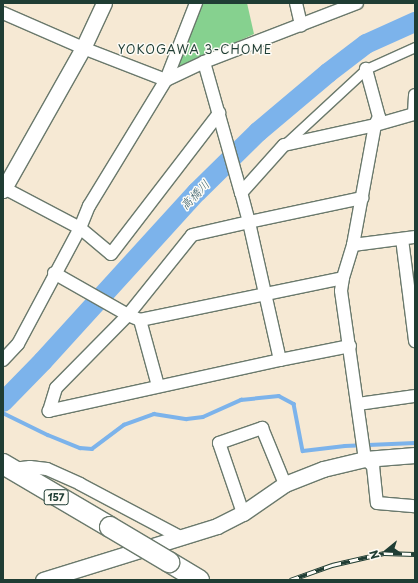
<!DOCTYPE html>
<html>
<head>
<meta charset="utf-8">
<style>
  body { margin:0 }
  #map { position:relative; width:418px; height:583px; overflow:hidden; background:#f6e9d4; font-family:"Playpen Sans","Klee One",sans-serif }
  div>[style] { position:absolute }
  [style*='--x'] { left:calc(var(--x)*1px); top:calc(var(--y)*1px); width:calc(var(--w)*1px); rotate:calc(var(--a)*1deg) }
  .green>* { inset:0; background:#86d18f }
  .stream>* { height:3.5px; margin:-1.75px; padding:0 1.75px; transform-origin:1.75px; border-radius:1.75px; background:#7cb3eb }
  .river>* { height:20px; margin:-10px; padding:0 10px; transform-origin:10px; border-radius:10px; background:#7cb3eb }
  .roads { filter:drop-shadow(1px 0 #6a796c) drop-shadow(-1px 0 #6a796c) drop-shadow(0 1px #6a796c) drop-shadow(0 -1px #6a796c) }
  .pedestrian>* { height:9px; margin:-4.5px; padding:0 4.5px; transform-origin:4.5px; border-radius:4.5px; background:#fff }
  .minor>* { height:12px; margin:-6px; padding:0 6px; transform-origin:6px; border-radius:6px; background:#fff }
  .tertiary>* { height:15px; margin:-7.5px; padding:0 7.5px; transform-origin:7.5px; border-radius:7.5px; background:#fff }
  .trunk>* { height:20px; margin:-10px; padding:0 10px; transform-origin:10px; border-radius:10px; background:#fff }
  .rail>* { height:4.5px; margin-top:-2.25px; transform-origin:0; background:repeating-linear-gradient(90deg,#fdfcf7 0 9px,#1f3d34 0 18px); box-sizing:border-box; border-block:1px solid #1f3d34 }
  .bridges { filter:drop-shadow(1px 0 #6a796c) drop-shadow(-1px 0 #6a796c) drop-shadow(0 1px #6a796c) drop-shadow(0 -1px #6a796c) }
  .trunk-bridge>* { height:20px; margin:-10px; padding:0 10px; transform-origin:10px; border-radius:10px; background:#fff }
  span { translate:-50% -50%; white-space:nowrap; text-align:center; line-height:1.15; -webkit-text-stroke:3px #fdfcf7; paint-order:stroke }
  .shield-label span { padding:1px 3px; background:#fdfcf7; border:1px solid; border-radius:3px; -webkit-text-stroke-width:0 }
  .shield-label { font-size:10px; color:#1f3d34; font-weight:700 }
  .neighbourhood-label { font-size:12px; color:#1f3d34; letter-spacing:1px }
  .water-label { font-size:12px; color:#3b606b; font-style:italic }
  .frame { position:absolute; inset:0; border:4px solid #1f3d34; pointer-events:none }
  .north { position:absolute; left:366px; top:531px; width:40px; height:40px; -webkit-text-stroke:3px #fdfcf7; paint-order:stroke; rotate:252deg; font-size:11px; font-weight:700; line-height:16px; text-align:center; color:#1f3d34 }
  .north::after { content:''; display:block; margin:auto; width:14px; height:18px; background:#1f3d34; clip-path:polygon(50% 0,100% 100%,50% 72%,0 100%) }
</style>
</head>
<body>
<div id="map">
  <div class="green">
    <i style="clip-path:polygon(203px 3px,247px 3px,254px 34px,172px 72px)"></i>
  </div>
  <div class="stream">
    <i style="--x:3;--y:413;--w:50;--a:26.1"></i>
    <i style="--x:48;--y:435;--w:35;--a:22"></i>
    <i style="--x:80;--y:448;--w:12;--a:5"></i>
    <i style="--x:92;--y:449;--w:40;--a:-37"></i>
    <i style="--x:124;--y:425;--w:32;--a:-20"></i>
    <i style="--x:154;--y:414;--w:33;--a:9"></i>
    <i style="--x:187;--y:419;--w:16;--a:-7"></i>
    <i style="--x:203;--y:417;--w:42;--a:-24.1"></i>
    <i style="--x:241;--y:400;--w:38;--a:-6"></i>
    <i style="--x:279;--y:396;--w:17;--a:28"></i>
    <i style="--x:294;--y:404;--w:48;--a:79.2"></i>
    <i style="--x:303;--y:451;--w:42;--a:-6.8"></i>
    <i style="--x:345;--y:446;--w:70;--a:-2.5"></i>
  </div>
  <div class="river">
    <i style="--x:3;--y:402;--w:57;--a:-45.7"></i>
    <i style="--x:43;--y:361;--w:229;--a:-47.7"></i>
    <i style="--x:197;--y:192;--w:86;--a:-44.5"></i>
    <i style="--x:258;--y:132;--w:92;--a:-40.1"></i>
    <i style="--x:328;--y:73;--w:48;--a:-37.3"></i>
    <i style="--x:366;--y:44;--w:54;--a:-24.2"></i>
  </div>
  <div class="roads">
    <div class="pedestrian">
      <i style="--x:285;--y:144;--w:110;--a:-42.8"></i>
      <i style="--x:366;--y:69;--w:54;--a:-24.2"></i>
    </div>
    <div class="minor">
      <i style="--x:296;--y:3;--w:23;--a:77"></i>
      <i style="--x:3;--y:13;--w:87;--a:23.6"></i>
      <i style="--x:83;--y:48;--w:89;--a:21.1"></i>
      <i style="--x:166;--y:80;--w:42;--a:-25.3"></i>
      <i style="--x:415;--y:95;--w:19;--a:93"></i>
      <i style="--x:414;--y:114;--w:41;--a:164.2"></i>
      <i style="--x:375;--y:125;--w:122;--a:100.4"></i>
      <i style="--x:353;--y:245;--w:34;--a:107"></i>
      <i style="--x:343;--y:278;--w:13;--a:99"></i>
      <i style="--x:341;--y:291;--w:170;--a:81.9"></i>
      <i style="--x:365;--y:459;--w:11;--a:41"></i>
      <i style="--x:373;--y:466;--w:37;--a:84"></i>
      <i style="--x:377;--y:503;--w:38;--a:5"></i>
      <i style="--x:4;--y:188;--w:86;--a:27.8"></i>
      <i style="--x:80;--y:228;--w:40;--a:40"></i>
      <i style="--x:111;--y:254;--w:178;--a:-52.5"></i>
      <i style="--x:241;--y:193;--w:136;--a:-105.8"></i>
      <i style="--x:204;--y:62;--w:164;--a:-21.1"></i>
      <i style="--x:402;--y:239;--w:103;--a:82.7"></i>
      <i style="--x:353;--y:245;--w:63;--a:-7.4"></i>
      <i style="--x:54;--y:273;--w:85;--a:29.6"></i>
      <i style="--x:128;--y:315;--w:13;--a:23"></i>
      <i style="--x:140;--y:320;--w:207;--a:-11.7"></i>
      <i style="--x:140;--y:320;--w:68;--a:74.7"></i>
      <i style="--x:350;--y:346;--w:71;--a:168.7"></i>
      <i style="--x:280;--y:360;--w:237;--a:167.6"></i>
      <i style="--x:49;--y:411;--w:24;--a:-73"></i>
      <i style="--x:56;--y:388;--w:103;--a:-45.4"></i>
      <i style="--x:128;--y:315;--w:102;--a:-51.3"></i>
      <i style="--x:192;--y:235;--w:58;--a:-12.8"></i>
      <i style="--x:249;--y:222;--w:30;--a:-105"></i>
      <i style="--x:241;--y:193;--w:64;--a:-48.1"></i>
      <i style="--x:284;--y:145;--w:93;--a:-12.4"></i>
      <i style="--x:375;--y:125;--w:9;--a:-63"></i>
      <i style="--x:379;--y:117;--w:50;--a:-105.2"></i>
      <i style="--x:3;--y:360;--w:22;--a:-47"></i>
      <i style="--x:18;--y:344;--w:132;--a:-61.9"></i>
      <i style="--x:80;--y:228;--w:24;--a:-68"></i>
      <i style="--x:89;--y:206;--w:148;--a:-58.6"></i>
      <i style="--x:166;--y:80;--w:83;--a:-68.7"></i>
      <i style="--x:280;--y:360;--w:141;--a:-102.7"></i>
      <i style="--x:249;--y:222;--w:116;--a:-12"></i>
      <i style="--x:358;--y:404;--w:58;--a:-8"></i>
      <i style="--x:13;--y:469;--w:17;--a:-7"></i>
      <i style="--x:30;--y:467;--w:17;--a:7"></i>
      <i style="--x:47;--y:469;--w:36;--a:24"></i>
      <i style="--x:80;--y:484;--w:113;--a:27.9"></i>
      <i style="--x:243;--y:513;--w:74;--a:-108.9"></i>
      <i style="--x:219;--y:443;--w:46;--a:-19.2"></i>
      <i style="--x:262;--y:428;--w:61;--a:67.7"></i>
    </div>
    <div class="tertiary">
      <i style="--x:3;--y:190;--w:163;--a:-60.6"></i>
      <i style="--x:83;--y:48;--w:50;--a:-65"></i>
      <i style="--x:43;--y:580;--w:182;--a:-17.2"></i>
      <i style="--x:217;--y:526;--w:29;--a:-27"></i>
      <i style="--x:243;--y:513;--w:51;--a:-34.6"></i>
      <i style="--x:285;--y:484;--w:41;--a:-21.5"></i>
      <i style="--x:323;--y:469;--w:43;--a:-13.4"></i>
      <i style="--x:365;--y:459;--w:50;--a:-4.6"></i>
    </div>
    <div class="trunk">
      <i style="--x:3;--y:464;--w:124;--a:30.5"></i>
      <i style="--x:169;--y:562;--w:35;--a:31"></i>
    </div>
  </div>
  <div class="rail">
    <i style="--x:290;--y:580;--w:45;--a:-19.7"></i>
    <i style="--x:332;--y:565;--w:53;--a:-13"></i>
    <i style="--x:384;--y:553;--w:31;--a:2"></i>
  </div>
  <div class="bridges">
    <div class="trunk-bridge">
      <i style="--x:110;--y:527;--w:69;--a:30.7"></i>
    </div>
  </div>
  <div class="shield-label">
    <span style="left:56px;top:497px">157</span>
  </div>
  <div class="neighbourhood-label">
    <span style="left:195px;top:50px">YOKOGAWA 3-CHOME</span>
  </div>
  <div class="water-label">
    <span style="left:195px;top:195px;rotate:-46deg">高橋川</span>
  </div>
  <div class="frame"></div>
  <div class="north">N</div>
</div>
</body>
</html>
